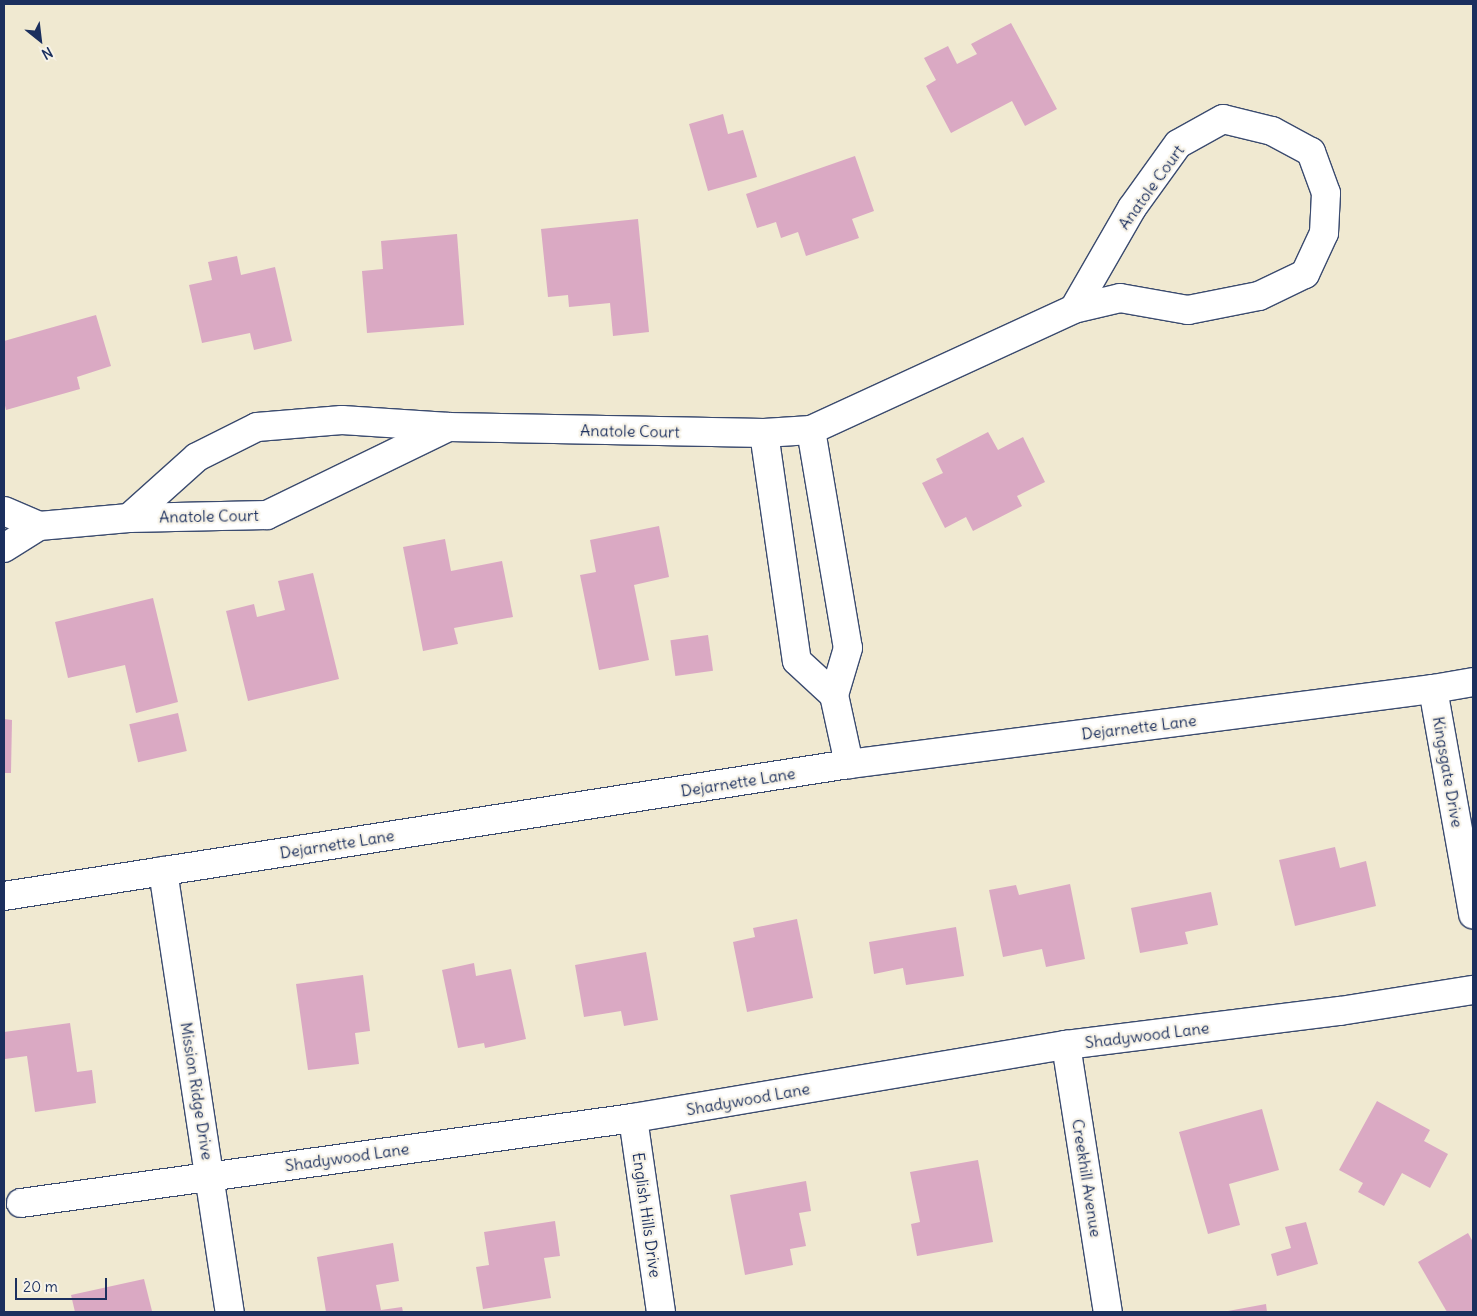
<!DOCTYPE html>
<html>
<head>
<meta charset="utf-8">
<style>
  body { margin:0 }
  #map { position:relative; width:1477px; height:1316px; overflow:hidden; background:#f0e9d1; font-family:Delius,sans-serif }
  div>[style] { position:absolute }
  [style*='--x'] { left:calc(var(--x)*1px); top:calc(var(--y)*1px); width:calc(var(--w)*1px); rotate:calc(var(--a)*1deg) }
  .building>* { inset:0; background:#daa9c3; transform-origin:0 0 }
  .roads { filter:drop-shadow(1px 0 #3b4b6f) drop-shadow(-1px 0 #3b4b6f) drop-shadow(0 1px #3b4b6f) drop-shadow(0 -1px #3b4b6f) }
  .minor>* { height:28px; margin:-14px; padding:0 14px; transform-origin:14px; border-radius:14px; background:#fff }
  .major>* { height:28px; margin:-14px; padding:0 14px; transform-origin:14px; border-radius:14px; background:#fff }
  span { translate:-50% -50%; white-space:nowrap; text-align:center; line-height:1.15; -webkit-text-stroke:4.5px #f7f3e8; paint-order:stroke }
  .street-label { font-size:16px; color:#1b2f5e }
  .frame { position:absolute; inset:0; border:5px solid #1b2f5e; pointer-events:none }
  .north { position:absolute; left:15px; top:15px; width:50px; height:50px; -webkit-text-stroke:4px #f7f3e8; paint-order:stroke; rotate:151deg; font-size:14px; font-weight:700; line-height:20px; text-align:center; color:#1b2f5e }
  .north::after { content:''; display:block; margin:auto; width:18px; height:22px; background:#1b2f5e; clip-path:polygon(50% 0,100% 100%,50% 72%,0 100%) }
  .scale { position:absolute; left:15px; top:1278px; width:92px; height:22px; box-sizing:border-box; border:2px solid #1b2f5e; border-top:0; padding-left:6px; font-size:15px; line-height:18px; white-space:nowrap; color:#1b2f5e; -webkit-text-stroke:4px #f7f3e8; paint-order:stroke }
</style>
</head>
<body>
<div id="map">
  <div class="building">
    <i style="clip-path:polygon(1011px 23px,1057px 109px,1025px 126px,1012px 101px,951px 133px,926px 86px,936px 80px,924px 58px,948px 46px,957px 64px,977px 54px,971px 44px)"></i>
    <i style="clip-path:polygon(723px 114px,728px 134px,743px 130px,757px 177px,708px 191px,689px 124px)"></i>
    <i style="clip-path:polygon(855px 156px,874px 211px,852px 219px,859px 238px,806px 256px,798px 232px,781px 238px,776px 222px,757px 228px,746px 194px)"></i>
    <i style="clip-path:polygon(638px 219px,649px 332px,613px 336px,610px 303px,569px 307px,568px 295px,548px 297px,541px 229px)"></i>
    <i style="clip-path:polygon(457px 234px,464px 325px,367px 333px,362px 271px,383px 269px,381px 241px)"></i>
    <i style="clip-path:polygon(237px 256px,241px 275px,275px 267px,292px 341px,254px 350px,250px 333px,202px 343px,189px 285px,212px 280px,208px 262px)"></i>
    <i style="clip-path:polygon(96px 315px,111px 366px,77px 377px,80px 389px,6px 410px,4px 401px,4px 341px)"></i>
    <i style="clip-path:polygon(988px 432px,998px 450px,1023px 437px,1045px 482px,1017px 496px,1022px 506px,973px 531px,966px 517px,945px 528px,922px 483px,943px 473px,936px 459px)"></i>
    <i style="clip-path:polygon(659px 526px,669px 577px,634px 585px,649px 660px,599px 670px,580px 575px,596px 572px,590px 540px)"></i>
    <i style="clip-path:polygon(445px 539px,451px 571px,502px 561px,513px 617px,454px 628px,458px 644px,423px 651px,403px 547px)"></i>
    <i style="clip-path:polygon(313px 573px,339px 679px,248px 701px,226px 611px,254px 604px,257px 617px,285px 610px,278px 581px)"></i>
    <i style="clip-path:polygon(153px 598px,178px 702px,136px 713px,125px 665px,68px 678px,55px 622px)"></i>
    <i style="left:708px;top:635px;width:36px;height:38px;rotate:82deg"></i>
    <i style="left:178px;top:713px;width:39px;height:50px;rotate:77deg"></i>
    <i style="clip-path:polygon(4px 719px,12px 720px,11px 773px,4px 773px)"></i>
    <i style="clip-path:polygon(1335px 847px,1340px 868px,1366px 861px,1376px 906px,1295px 926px,1279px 860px)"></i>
    <i style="clip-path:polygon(1070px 884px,1085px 959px,1046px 967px,1042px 949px,1003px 957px,989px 890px,1016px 885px,1019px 895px)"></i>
    <i style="clip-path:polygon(1211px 892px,1218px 925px,1185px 932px,1188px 944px,1140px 953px,1131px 908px)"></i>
    <i style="clip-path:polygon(797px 919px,813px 998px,747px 1012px,733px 942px,755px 937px,753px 928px)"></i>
    <i style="clip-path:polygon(956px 927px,964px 976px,906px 985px,903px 968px,874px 974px,869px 942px)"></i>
    <i style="clip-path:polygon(646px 952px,658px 1020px,624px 1026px,621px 1011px,584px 1017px,575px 965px)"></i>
    <i style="clip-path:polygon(474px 963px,476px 976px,511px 969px,526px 1039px,485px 1048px,484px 1043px,458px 1048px,442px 970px)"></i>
    <i style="clip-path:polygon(363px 975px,370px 1031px,355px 1033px,359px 1064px,308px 1070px,296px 984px)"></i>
    <i style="clip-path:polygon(70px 1023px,77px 1072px,92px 1070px,96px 1103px,35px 1112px,27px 1056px,5px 1059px,4px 1032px)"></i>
    <i style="clip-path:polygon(1377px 1101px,1430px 1130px,1424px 1141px,1448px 1154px,1430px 1188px,1402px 1173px,1384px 1206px,1358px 1192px,1363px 1183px,1339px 1170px)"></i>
    <i style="clip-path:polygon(1262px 1109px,1279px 1170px,1229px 1184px,1240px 1225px,1208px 1234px,1179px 1132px)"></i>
    <i style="clip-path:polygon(978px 1160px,993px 1242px,917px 1256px,911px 1224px,920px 1222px,910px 1172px)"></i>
    <i style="clip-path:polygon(806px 1181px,811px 1211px,799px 1213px,806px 1246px,790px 1249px,793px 1265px,745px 1275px,730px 1195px)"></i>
    <i style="clip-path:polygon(555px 1221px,560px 1256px,544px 1258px,551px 1298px,483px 1309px,476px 1267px,489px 1265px,484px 1232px)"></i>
    <i style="clip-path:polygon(1306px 1222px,1318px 1264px,1277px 1276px,1271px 1254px,1291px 1248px,1285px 1227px)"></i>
    <i style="clip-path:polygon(1468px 1233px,1473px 1242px,1473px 1310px,1469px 1312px,1447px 1312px,1418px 1262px)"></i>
    <i style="clip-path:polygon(393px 1243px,399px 1281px,376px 1285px,381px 1310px,402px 1307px,403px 1312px,326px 1312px,317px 1257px)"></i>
    <i style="clip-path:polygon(144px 1279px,152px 1311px,75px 1312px,71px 1295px)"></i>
    <i style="clip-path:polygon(1266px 1304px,1267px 1312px,1229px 1312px,1228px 1311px)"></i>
  </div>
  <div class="roads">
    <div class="minor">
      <i style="--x:811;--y:430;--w:221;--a:80.4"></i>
      <i style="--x:848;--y:648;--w:49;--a:106.6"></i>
      <i style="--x:834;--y:695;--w:71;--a:77.7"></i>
      <i style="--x:764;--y:433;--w:230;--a:81.8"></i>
      <i style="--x:797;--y:661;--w:50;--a:42.6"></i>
      <i style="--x:4;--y:511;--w:38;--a:23"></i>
      <i style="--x:129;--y:518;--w:91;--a:-41.9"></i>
      <i style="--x:197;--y:457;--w:67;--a:-26.6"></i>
      <i style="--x:257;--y:427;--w:85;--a:-4.7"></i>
      <i style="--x:342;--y:420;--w:107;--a:3.7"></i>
      <i style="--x:449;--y:427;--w:315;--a:1.1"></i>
      <i style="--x:764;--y:433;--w:47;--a:-3.7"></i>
      <i style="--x:811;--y:430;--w:289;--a:-24.7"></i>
      <i style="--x:1074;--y:309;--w:47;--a:-13.4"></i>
      <i style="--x:1120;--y:298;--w:69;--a:10"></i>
      <i style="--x:1188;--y:310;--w:72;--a:-11.2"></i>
      <i style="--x:1259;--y:296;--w:51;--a:-25.6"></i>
      <i style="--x:1305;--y:274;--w:45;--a:-65.1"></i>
      <i style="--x:1324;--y:233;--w:40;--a:-87.1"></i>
      <i style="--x:1326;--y:193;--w:44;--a:-110.1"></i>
      <i style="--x:1311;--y:152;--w:44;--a:-151.7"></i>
      <i style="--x:1272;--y:131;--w:50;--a:-166.2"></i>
      <i style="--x:1223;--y:119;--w:51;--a:150.9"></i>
      <i style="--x:1178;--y:144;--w:79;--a:125.7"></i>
      <i style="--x:1132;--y:208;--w:116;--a:119.9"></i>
      <i style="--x:4;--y:548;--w:41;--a:-32.2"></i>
      <i style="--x:39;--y:526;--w:90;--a:-5.1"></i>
      <i style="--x:129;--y:518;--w:138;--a:-1.2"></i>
      <i style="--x:267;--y:515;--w:201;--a:-25.9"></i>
      <i style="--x:1433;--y:689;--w:229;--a:79.9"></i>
      <i style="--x:163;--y:871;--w:446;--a:81.4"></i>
      <i style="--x:1066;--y:1045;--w:270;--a:81.1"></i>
      <i style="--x:633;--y:1118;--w:196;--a:81.8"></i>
      <i style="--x:21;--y:1203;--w:618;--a:-7.91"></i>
      <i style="--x:633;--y:1118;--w:439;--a:-9.6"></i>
      <i style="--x:1066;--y:1045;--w:276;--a:-7.1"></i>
      <i style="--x:1340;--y:1011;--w:135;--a:-9"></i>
    </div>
    <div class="major">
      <i style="--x:4;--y:896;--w:855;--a:-8.88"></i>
      <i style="--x:849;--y:764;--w:589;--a:-7.32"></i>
      <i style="--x:1433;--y:689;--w:41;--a:-9.9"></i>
    </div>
  </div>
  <div class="street-label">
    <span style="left:1151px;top:187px;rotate:-54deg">Anatole Court</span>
    <span style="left:630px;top:431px;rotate:1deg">Anatole Court</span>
    <span style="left:209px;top:516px;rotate:-1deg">Anatole Court</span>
    <span style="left:1139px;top:727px;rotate:-7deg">Dejarnette Lane</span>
    <span style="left:1448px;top:772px;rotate:80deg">Kingsgate Drive</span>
    <span style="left:738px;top:782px;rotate:-9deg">Dejarnette Lane</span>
    <span style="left:337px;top:844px;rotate:-9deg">Dejarnette Lane</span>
    <span style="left:1147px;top:1035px;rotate:-7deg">Shadywood Lane</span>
    <span style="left:197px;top:1091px;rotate:81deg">Mission Ridge Drive</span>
    <span style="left:748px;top:1099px;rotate:-10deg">Shadywood Lane</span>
    <span style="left:347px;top:1157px;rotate:-8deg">Shadywood Lane</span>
    <span style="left:1087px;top:1178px;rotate:81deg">Creekhill Avenue</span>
    <span style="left:647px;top:1215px;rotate:82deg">English Hills Drive</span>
  </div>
  <div class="frame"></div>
  <div class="north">N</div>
  <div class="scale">20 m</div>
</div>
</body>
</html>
